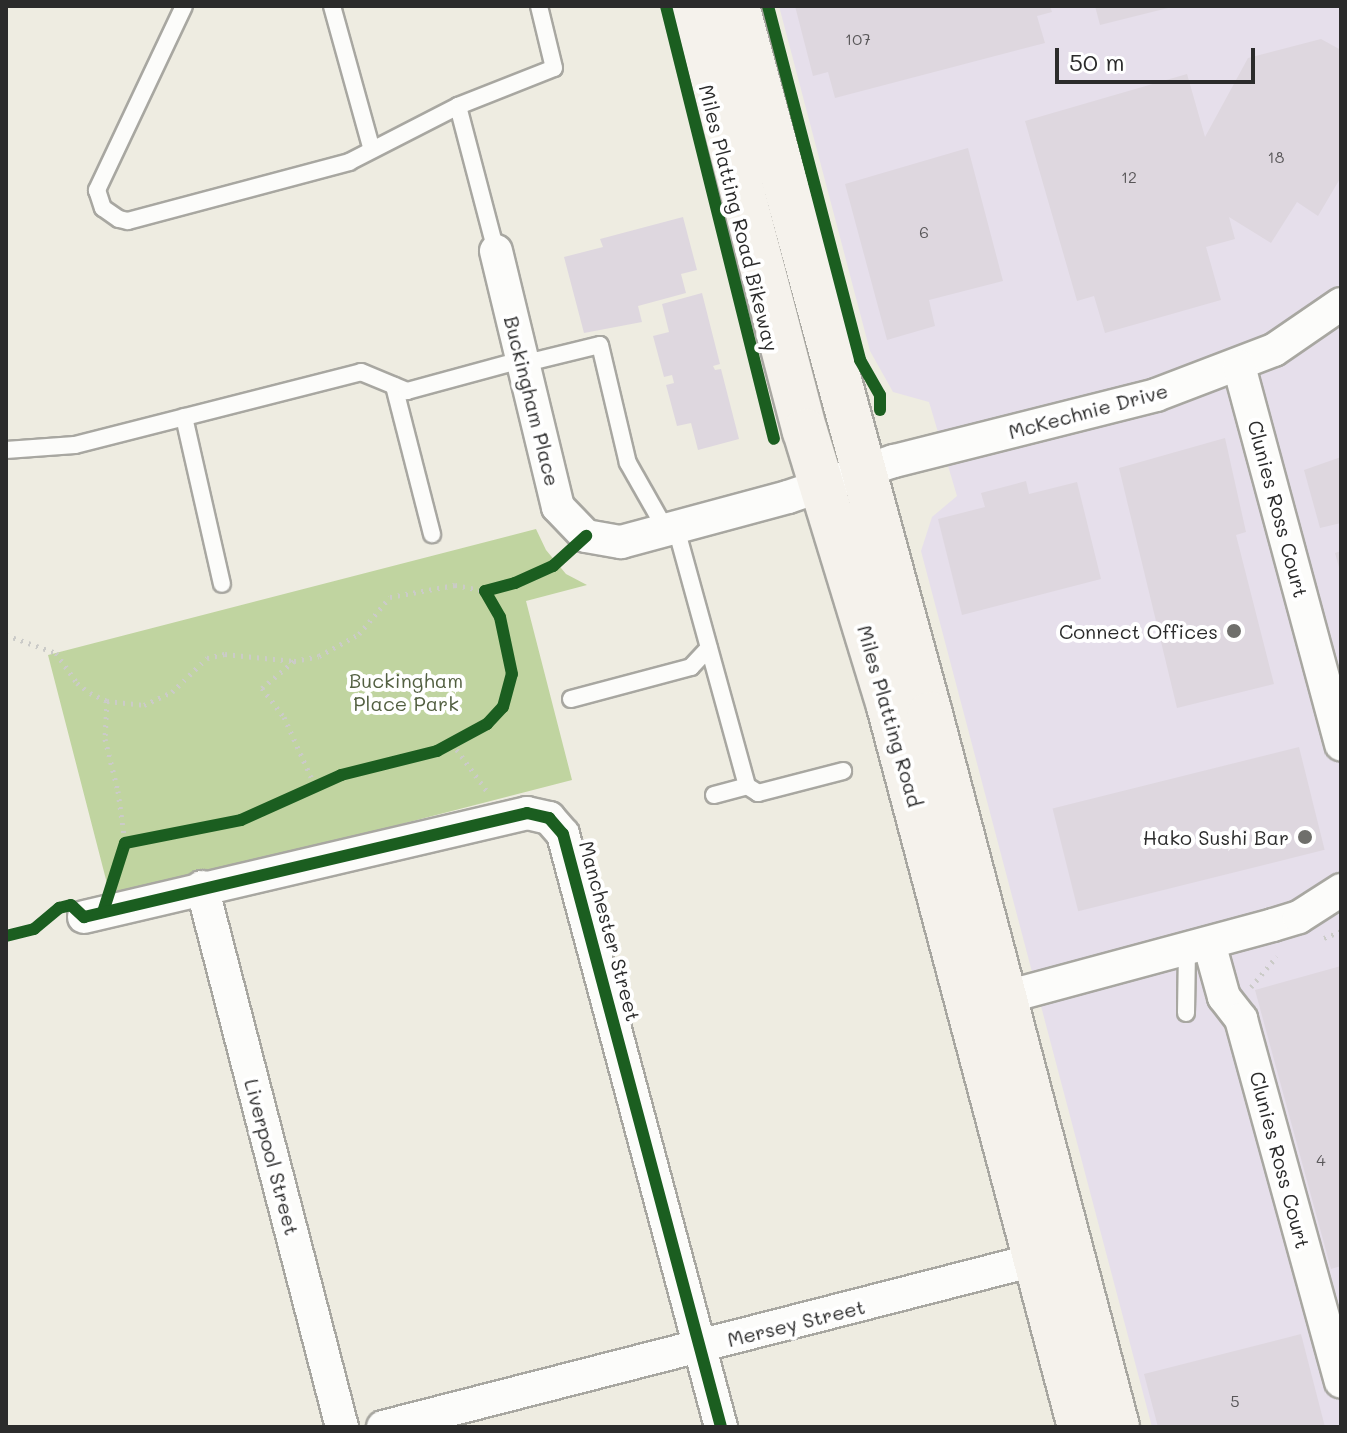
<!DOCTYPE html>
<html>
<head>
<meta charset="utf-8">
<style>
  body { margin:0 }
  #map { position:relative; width:1347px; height:1433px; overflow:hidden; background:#eeece1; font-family:Mali,sans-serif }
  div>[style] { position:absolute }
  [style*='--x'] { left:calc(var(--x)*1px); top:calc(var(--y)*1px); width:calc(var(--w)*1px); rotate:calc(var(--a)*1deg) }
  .built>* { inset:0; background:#e6dfeb }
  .green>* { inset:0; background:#c0d4a0 }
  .building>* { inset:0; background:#ded7df; transform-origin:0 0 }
  .path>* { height:5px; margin-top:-2.5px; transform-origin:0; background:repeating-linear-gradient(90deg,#cbcbc8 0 2px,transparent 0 8px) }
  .roads { filter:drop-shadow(2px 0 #a8a7a1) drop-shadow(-2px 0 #a8a7a1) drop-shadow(0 2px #a8a7a1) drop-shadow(0 -2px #a8a7a1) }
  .lane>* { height:16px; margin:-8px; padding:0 8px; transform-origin:8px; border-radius:8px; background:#fcfcfa }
  .street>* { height:32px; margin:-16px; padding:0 16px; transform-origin:16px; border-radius:16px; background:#fcfcfa }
  .secondary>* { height:44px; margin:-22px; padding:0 22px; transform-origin:22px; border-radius:22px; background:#f5f2ec }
  .cycleway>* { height:12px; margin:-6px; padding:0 6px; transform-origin:6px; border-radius:6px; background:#1b5e20 }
  .dots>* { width:22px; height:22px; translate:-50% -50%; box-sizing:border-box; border:4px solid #fff; border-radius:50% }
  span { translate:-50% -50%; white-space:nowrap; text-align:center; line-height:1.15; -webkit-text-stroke:8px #fff; paint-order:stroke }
  .number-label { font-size:16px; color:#585658 }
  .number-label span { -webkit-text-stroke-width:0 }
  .street-label { font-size:20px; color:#2b2b2b }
  .poi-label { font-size:20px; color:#2b2b2b }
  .right { translate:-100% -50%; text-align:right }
  .park-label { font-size:20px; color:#525f41 }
  .frame { position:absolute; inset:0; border:8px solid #2b2b2b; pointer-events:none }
  .scale { position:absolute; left:1055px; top:48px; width:200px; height:36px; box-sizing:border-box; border:4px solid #2b2b2b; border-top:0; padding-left:10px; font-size:24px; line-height:28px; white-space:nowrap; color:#2b2b2b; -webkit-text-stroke:6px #fff; paint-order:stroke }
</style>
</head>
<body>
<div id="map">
  <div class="built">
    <i style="clip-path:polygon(779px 6px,1341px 6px,1341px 1427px,1152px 1427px,921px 551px,932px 517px,957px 496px,929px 402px,893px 392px,870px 351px)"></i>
  </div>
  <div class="green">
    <i style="clip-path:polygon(536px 529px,546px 550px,566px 574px,587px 585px,526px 601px,572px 780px,111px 899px,48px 655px)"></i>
  </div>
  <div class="building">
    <i style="clip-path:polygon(795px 6px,1050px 6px,1052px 12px,1037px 16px,1045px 43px,835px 98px,828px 72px,813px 76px)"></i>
    <i style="clip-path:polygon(1095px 6px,1172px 6px,1172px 7px,1100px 25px)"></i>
    <i style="clip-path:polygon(1321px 39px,1341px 50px,1341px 177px,1318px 216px,1297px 202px,1271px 243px,1229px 217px,1235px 239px,1206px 247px,1221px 300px,1105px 333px,1094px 296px,1077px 301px,1025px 121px,1187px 74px,1205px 137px,1248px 58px)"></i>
    <i style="clip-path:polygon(968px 148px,1003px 281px,929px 300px,935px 326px,887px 340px,845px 184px)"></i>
    <i style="clip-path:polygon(683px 217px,697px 270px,681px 274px,686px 293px,638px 306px,642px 322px,584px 333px,564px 257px,603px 247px,600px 239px)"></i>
    <i style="clip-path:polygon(702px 293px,720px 364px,713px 366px,715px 370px,721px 369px,739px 439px,698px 450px,691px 423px,677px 426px,666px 385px,674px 383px,672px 375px,664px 377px,653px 336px,669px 332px,662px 304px)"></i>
    <i style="clip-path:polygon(1225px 438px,1246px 532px,1236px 535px,1274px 684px,1177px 708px,1119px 468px)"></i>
    <i style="clip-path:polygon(1341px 457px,1341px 523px,1320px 528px,1304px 470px)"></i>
    <i style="clip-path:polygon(1026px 481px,1029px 494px,1077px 482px,1101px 579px,962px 615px,938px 519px,985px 507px,981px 493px)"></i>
    <i style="clip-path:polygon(1341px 551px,1341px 570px,1340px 571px,1335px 553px)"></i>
    <i style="left:1299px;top:747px;width:106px;height:254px;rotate:76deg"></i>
    <i style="clip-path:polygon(1341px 966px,1341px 1266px,1331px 1269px,1255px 990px)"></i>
    <i style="clip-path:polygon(1301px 1334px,1325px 1427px,1158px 1427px,1144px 1374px)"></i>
  </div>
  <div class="path">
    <i style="--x:6;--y:635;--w:53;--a:19.8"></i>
    <i style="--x:56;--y:653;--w:37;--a:55"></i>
    <i style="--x:77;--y:683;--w:16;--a:38"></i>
    <i style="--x:90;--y:693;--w:19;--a:25"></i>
    <i style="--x:107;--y:701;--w:37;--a:6"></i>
    <i style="--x:144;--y:705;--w:31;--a:-25"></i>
    <i style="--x:172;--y:692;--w:49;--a:-44.2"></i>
    <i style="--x:207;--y:658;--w:18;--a:-13"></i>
    <i style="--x:225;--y:654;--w:69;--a:5.8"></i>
    <i style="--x:294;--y:661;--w:25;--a:-11"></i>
    <i style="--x:319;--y:656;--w:46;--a:-28.8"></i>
    <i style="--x:359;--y:634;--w:48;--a:-50"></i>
    <i style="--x:390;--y:597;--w:66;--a:-10.5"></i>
    <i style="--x:455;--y:585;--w:31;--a:11"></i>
    <i style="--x:294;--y:661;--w:42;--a:139.8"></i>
    <i style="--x:262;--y:688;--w:36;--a:53"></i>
    <i style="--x:284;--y:717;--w:76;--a:65.8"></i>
    <i style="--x:107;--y:701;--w:38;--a:93"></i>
    <i style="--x:105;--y:739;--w:54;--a:76"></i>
    <i style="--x:118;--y:791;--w:52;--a:82.3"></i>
    <i style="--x:452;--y:743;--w:63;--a:54"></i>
    <i style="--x:1324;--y:938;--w:18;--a:-22"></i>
    <i style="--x:1251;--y:987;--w:40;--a:-50"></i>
  </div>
  <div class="roads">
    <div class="lane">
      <i style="--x:184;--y:6;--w:204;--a:115.3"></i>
      <i style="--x:97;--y:190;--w:19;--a:72"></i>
      <i style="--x:103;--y:208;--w:19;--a:35"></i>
      <i style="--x:119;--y:219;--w:9;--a:13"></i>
      <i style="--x:128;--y:221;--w:229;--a:-14.9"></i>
      <i style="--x:349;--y:162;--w:123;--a:-27.2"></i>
      <i style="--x:332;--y:6;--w:149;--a:74.5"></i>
      <i style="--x:496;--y:251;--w:150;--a:-104.7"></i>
      <i style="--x:458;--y:106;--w:103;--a:-21.6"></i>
      <i style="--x:554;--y:68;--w:64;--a:-103.6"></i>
      <i style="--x:522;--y:364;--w:80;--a:-13.7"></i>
      <i style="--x:600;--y:345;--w:121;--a:76.7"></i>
      <i style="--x:628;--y:463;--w:77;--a:60.4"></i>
      <i style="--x:394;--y:386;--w:153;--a:75.6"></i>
      <i style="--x:184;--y:417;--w:171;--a:77.2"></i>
      <i style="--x:6;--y:450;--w:69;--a:-4.1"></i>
      <i style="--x:75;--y:445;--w:295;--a:-14.3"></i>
      <i style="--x:361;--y:372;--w:50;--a:22.4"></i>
      <i style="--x:407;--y:391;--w:118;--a:-15.2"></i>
      <i style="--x:676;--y:528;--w:268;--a:74.6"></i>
      <i style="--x:747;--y:786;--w:13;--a:32"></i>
      <i style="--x:758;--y:793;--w:88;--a:-14.5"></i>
      <i style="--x:571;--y:699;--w:124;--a:-14.9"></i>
      <i style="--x:691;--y:667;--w:26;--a:-47"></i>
      <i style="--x:714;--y:795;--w:34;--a:-15"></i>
      <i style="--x:1186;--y:1013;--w:64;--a:-89.1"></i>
    </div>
    <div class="street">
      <i style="--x:496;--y:251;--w:263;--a:76.4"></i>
      <i style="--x:558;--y:507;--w:40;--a:46"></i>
      <i style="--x:586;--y:536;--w:36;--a:10"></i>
      <i style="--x:621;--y:542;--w:173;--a:-15.1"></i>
      <i style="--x:788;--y:497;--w:112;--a:-18.8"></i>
      <i style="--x:894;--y:461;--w:270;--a:-14.1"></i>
      <i style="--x:1156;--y:395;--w:126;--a:-20.9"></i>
      <i style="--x:1274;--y:350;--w:81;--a:-34.5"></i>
      <i style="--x:1239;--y:366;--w:392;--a:74.9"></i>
      <i style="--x:202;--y:887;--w:558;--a:75.47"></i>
      <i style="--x:84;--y:917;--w:455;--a:-13.2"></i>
      <i style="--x:527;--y:813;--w:23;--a:13"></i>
      <i style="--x:549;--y:818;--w:21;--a:49"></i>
      <i style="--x:563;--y:834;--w:614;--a:75.08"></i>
      <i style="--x:1209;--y:943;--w:56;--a:74.5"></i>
      <i style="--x:1224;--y:997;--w:28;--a:52"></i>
      <i style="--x:1241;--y:1019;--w:376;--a:74.6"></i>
      <i style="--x:984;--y:1003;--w:299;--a:-15.1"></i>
      <i style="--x:1273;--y:925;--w:27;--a:-17"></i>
      <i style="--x:1299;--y:917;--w:50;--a:-32.7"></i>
      <i style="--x:383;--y:1427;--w:693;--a:-14.38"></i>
    </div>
    <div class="secondary">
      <i style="--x:694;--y:6;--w:439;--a:75.4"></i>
      <i style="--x:805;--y:431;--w:288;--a:73"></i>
      <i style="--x:889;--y:706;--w:746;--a:75.16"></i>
      <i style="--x:737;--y:6;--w:734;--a:74.75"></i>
      <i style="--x:930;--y:714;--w:737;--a:75.3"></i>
    </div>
  </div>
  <div class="cycleway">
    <i style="--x:666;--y:6;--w:446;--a:76"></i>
    <i style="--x:768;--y:6;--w:366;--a:75.4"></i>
    <i style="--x:860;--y:360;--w:40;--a:60.3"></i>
    <i style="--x:880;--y:395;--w:15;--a:90"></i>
    <i style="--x:103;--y:912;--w:72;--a:-72.3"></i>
    <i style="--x:125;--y:843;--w:118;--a:-11.2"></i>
    <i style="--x:241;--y:820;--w:110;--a:-24.2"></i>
    <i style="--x:341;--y:775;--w:99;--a:-14"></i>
    <i style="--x:437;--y:751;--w:57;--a:-28.4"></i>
    <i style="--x:487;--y:724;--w:23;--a:-47"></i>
    <i style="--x:503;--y:707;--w:34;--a:-75"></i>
    <i style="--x:512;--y:674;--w:58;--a:-101.9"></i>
    <i style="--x:500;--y:617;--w:30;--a:-120"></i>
    <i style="--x:485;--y:591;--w:31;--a:-15"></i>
    <i style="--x:515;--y:583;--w:42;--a:-24.1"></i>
    <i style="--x:553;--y:566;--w:45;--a:-42.3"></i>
    <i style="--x:6;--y:936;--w:29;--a:-14"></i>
    <i style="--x:34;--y:929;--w:33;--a:-40"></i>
    <i style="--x:59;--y:908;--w:12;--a:-14"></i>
    <i style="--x:71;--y:905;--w:18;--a:43"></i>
    <i style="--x:84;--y:917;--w:455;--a:-13.2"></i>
    <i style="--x:527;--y:813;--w:23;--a:13"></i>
    <i style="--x:549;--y:818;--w:21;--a:49"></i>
    <i style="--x:563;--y:834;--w:614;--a:75.08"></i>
  </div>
  <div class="dots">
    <i style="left:1234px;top:631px;background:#6f6f6b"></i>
    <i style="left:1305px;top:837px;background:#6f6f6b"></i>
  </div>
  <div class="number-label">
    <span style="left:858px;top:39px">107</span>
    <span style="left:1276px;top:157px">18</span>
    <span style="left:1129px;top:177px">12</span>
    <span style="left:924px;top:232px">6</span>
    <span style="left:1321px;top:1160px">4</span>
    <span style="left:1235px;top:1401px">5</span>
  </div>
  <div class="street-label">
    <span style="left:739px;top:218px;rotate:76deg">Miles Platting Road Bikeway</span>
    <span style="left:532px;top:401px;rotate:76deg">Buckingham Place</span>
    <span style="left:1088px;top:411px;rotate:-15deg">McKechnie Drive</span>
    <span style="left:1278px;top:509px;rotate:75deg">Clunies Ross Court</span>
    <span style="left:890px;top:716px;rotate:74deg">Miles Platting Road</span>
    <span style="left:610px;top:931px;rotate:75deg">Manchester Street</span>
    <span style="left:272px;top:1157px;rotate:75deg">Liverpool Street</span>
    <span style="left:1280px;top:1160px;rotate:75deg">Clunies Ross Court</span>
    <span style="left:796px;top:1323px;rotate:-14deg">Mersey Street</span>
  </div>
  <div class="poi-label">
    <span class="right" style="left:1218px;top:631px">Connect Offices</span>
    <span class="right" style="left:1289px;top:837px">Hako Sushi Bar</span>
  </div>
  <div class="park-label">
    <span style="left:406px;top:692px">Buckingham<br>Place Park</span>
  </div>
  <div class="frame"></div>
  <div class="scale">50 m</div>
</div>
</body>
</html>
